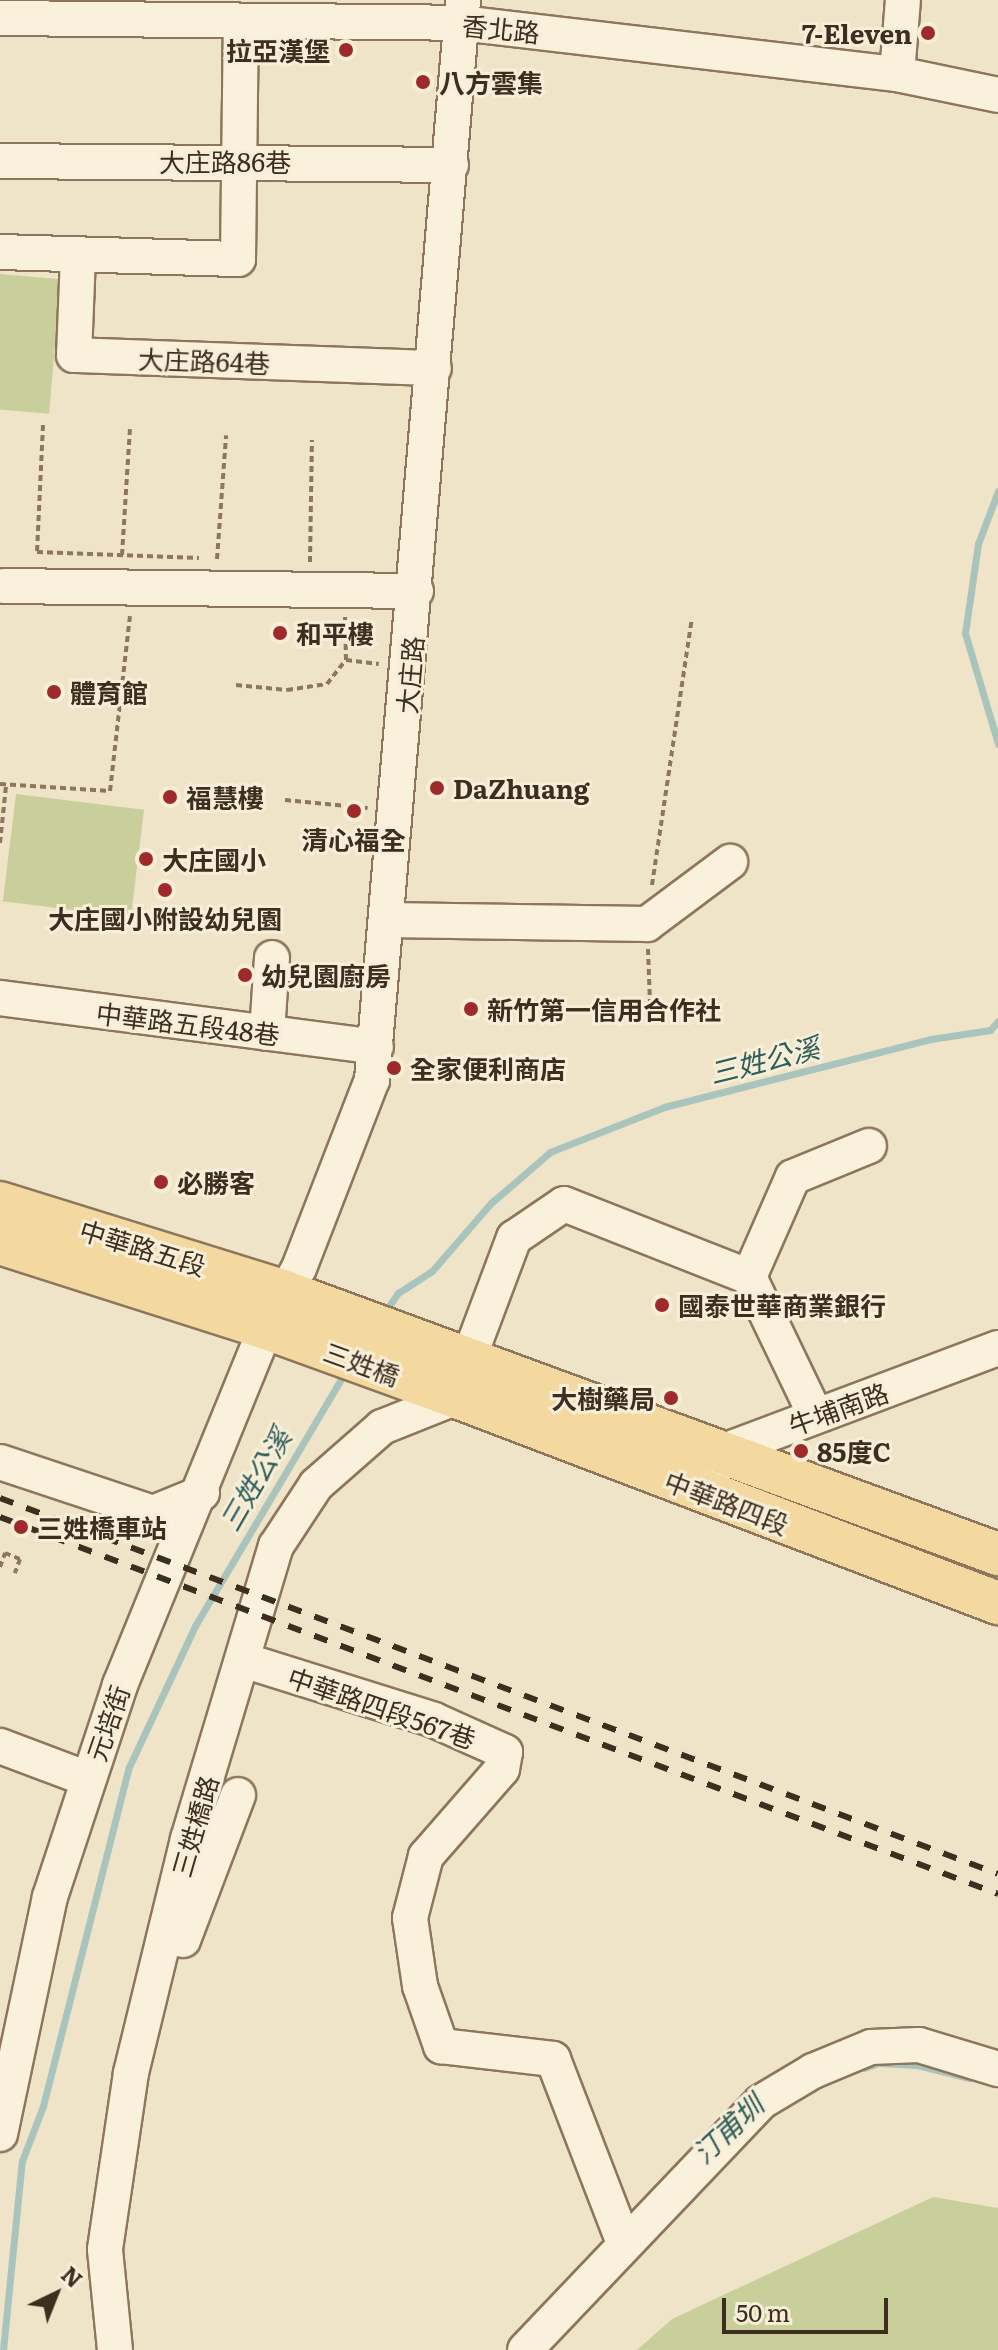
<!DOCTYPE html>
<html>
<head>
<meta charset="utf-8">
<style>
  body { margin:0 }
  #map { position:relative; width:998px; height:2350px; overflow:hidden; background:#f0e4c8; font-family:Literata,"Noto Sans TC",serif }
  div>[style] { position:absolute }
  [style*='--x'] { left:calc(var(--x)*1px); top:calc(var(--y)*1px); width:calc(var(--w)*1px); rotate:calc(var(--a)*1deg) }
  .green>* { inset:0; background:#c9cf9b; transform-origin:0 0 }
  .stream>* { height:7px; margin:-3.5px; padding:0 3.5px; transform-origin:3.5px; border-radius:3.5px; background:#a9c4bc }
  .path>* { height:4px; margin-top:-2px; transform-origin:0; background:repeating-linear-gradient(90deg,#8d765c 0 6px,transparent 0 10px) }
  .roads { filter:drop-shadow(2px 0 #8d765c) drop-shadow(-2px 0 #8d765c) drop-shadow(0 2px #8d765c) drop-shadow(0 -2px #8d765c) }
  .minor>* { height:34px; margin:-17px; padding:0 17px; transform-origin:17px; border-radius:17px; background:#faf1dc }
  .major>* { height:42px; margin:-21px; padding:0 21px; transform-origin:21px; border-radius:21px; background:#f3d9a0 }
  .rail>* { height:6px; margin-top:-3px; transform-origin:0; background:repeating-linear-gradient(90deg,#3d2e20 0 14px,transparent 0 28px) }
  .dots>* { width:22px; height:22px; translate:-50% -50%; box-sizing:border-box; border:4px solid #f7eed8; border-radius:50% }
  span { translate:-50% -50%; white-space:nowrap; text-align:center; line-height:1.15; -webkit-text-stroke:6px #f7eed8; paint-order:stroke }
  .street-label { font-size:26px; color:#3d2e20 }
  .poi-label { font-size:26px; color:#3d2e20; font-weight:700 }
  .right { translate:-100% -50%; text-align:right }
  .left { translate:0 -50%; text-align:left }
  .water-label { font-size:28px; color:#2f5d5a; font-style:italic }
  .north { position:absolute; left:16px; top:2254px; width:80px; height:80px; -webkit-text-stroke:6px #f7eed8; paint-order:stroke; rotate:43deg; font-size:22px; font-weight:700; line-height:32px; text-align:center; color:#3d2e20 }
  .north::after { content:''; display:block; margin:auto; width:28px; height:36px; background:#3d2e20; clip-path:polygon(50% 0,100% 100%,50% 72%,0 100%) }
  .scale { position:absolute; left:722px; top:2298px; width:166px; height:36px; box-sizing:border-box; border:4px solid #3d2e20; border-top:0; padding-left:10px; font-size:24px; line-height:28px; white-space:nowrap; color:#3d2e20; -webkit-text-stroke:6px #f7eed8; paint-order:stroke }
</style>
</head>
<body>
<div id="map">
  <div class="green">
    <i style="left:0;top:274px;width:61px;height:135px;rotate:5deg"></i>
    <i style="left:16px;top:794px;width:129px;height:108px;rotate:7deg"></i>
    <i style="clip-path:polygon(933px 2197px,998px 2208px,998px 2350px,637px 2350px,672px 2319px)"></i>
  </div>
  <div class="stream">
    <i style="--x:998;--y:491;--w:57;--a:110.7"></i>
    <i style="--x:978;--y:544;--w:90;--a:98.3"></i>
    <i style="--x:965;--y:633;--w:116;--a:73.4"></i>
    <i style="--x:383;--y:1315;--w:27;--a:-56"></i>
    <i style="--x:398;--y:1293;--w:40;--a:-32.9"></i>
    <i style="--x:432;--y:1271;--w:90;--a:-49.1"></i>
    <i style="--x:491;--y:1203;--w:78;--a:-40.8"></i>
    <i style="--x:550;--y:1152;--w:123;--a:-21.5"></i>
    <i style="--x:664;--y:1107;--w:276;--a:-14.3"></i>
    <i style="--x:931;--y:1039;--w:60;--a:-8.7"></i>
    <i style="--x:990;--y:1030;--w:12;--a:-48"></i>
    <i style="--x:864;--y:2068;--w:15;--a:-20"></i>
    <i style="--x:878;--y:2063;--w:39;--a:3"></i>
    <i style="--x:917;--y:2065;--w:54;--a:14"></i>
    <i style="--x:3;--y:2350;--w:190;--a:-84.3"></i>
    <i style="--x:22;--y:2161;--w:59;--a:-69.1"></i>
    <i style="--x:43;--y:2106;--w:350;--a:-75.8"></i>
    <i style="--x:129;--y:1767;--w:156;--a:-64.9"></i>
    <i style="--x:195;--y:1626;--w:295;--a:-59.4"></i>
  </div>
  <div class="path">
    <i style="--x:43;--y:425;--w:127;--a:92.7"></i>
    <i style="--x:37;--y:552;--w:162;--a:2.1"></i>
    <i style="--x:122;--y:555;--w:126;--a:-86.4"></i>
    <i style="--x:217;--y:559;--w:124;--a:-85.8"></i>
    <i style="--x:310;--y:562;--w:122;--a:-89.1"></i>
    <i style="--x:346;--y:660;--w:33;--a:7"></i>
    <i style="--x:236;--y:685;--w:51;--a:5.6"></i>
    <i style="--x:287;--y:690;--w:40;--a:-8.5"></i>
    <i style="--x:327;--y:684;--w:31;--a:-52"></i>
    <i style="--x:346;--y:660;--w:43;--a:-91.3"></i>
    <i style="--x:0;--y:784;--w:110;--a:3.6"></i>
    <i style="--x:110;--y:791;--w:176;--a:-83.5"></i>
    <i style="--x:285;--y:800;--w:83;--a:5.5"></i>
    <i style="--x:0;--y:843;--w:57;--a:-84"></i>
    <i style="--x:652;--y:885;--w:270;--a:-81.5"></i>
    <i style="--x:648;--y:949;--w:54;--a:87.9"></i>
    <i style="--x:0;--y:1567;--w:15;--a:-70"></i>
    <i style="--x:5;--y:1553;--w:16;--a:22"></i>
    <i style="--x:20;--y:1559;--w:15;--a:110"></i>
  </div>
  <div class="roads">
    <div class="minor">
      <i style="--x:0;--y:18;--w:462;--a:0.6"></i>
      <i style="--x:462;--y:23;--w:438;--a:6.7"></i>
      <i style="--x:897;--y:74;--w:103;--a:11.7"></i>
      <i style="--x:897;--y:74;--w:74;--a:-85.4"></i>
      <i style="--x:0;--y:161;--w:451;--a:0.5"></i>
      <i style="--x:0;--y:252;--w:238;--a:1.7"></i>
      <i style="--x:238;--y:259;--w:238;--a:-89.3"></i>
      <i style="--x:78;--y:256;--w:99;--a:92.3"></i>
      <i style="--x:74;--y:355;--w:360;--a:2.1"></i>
      <i style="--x:4;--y:586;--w:412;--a:0.7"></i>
      <i style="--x:388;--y:920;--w:259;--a:0.9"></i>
      <i style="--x:647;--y:924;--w:104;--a:-36.8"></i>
      <i style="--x:0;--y:998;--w:379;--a:7.4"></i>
      <i style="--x:267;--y:1033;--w:75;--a:-86.2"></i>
      <i style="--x:749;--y:1277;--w:154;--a:64.3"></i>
      <i style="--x:467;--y:1363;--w:134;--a:-69.4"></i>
      <i style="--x:514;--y:1238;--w:60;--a:-34.2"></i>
      <i style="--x:564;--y:1204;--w:199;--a:21.5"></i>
      <i style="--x:749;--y:1277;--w:109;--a:-66.3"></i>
      <i style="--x:793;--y:1177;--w:82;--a:-22.2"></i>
      <i style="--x:0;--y:1462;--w:161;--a:18.4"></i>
      <i style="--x:153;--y:1513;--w:53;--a:-22.2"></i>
      <i style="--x:715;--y:1468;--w:19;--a:-62"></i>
      <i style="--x:724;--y:1451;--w:293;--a:-20.6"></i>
      <i style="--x:243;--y:1660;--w:200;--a:17.4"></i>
      <i style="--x:434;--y:1720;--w:78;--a:24.3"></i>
      <i style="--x:505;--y:1752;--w:17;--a:100"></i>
      <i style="--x:502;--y:1769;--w:116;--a:131.1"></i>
      <i style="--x:426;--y:1856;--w:64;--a:104.5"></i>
      <i style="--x:410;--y:1918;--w:69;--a:81.6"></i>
      <i style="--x:420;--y:1986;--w:64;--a:70.7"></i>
      <i style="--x:441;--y:2046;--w:113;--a:6.6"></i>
      <i style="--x:553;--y:2059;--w:197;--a:68.9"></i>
      <i style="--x:0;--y:1746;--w:94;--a:20.6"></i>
      <i style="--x:183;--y:1940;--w:155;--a:-69.2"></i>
      <i style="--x:0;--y:2134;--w:242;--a:-78.1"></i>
      <i style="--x:50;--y:1897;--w:223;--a:-71.7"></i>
      <i style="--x:120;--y:1685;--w:386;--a:-67.8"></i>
      <i style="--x:266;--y:1328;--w:68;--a:-61.2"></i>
      <i style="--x:299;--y:1268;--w:202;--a:-68.8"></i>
      <i style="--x:372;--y:1080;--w:1084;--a:-85.18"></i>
      <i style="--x:115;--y:2350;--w:101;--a:-95.7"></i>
      <i style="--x:105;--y:2249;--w:178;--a:-81.6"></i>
      <i style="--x:131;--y:2073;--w:241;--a:-76.3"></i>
      <i style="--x:188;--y:1839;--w:306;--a:-73.3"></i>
      <i style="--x:276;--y:1546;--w:73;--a:-56.7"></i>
      <i style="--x:316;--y:1485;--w:88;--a:-41.3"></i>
      <i style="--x:382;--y:1427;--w:81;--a:-21.8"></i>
      <i style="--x:525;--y:2350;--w:342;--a:-46.4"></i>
      <i style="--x:761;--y:2102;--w:61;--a:-30.8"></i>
      <i style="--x:813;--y:2071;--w:63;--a:-22.5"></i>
      <i style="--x:871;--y:2047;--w:48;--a:-2.4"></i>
      <i style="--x:919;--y:2045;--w:83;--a:16.9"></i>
    </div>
    <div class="major">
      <i style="--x:0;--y:1203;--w:299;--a:17.3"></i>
      <i style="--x:285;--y:1292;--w:760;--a:20.18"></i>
      <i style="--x:0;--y:1243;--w:279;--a:17.7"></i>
      <i style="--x:266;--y:1328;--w:203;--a:19.9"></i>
      <i style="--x:457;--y:1397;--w:579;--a:20.85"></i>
    </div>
  </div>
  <div class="rail">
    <i style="--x:0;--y:1498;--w:1066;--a:20.64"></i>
    <i style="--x:0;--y:1517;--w:1067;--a:20.69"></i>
  </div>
  <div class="dots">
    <i style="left:928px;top:33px;background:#9e2a2b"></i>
    <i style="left:346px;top:50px;background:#9e2a2b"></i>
    <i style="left:423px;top:82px;background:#9e2a2b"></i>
    <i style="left:280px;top:633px;background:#9e2a2b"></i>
    <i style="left:54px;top:692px;background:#9e2a2b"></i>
    <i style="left:437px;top:788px;background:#9e2a2b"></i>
    <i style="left:170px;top:797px;background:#9e2a2b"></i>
    <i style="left:354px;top:811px;background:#9e2a2b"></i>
    <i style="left:146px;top:859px;background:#9e2a2b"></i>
    <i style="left:165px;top:890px;background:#9e2a2b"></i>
    <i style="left:245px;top:975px;background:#9e2a2b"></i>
    <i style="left:471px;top:1009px;background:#9e2a2b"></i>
    <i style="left:394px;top:1068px;background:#9e2a2b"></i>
    <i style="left:161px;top:1182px;background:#9e2a2b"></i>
    <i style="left:662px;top:1305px;background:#9e2a2b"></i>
    <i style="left:671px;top:1398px;background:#9e2a2b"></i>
    <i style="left:801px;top:1451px;background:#9e2a2b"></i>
    <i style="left:21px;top:1527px;background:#9e2a2b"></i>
  </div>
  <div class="street-label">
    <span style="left:501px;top:28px;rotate:6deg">香北路</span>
    <span style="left:225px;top:161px">大庄路86巷</span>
    <span style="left:204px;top:360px;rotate:2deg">大庄路64巷</span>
    <span style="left:409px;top:675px;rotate:-85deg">大庄路</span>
    <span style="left:188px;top:1023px;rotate:7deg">中華路五段48巷</span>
    <span style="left:143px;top:1247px;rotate:17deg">中華路五段</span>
    <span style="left:362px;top:1363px;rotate:20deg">三姓橋</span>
    <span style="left:838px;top:1408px;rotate:-20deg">牛埔南路</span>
    <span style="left:727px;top:1502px;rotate:21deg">中華路四段</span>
    <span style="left:382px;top:1707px;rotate:19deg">中華路四段567巷</span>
    <span style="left:107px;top:1723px;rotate:-71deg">元培街</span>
    <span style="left:194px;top:1826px;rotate:-74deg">三姓橋路</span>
  </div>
  <div class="poi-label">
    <span class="right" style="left:912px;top:33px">7-Eleven</span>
    <span class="right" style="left:330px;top:50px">拉亞漢堡</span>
    <span class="left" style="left:439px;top:82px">八方雲集</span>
    <span class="left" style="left:296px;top:633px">和平樓</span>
    <span class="left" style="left:70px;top:692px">體育館</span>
    <span class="left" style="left:453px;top:788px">DaZhuang</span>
    <span class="left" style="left:186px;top:797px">福慧樓</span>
    <span style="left:354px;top:839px">清心福全</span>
    <span class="left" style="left:162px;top:859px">大庄國小</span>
    <span style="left:165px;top:918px">大庄國小附設幼兒園</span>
    <span class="left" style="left:261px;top:975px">幼兒園廚房</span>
    <span class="left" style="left:487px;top:1009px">新竹第一信用合作社</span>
    <span class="left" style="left:410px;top:1068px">全家便利商店</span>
    <span class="left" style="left:177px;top:1182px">必勝客</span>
    <span class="left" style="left:678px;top:1305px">國泰世華商業銀行</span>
    <span class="right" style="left:655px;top:1398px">大樹藥局</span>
    <span class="left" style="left:817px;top:1451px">85度C</span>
    <span class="left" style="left:37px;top:1527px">三姓橋車站</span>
  </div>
  <div class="water-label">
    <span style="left:764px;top:1059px;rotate:-14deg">三姓公溪</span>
    <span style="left:254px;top:1479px;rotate:-60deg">三姓公溪</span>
    <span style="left:727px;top:2128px;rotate:-43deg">汀甫圳</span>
  </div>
  <div class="north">N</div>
  <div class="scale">50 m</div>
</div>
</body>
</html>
